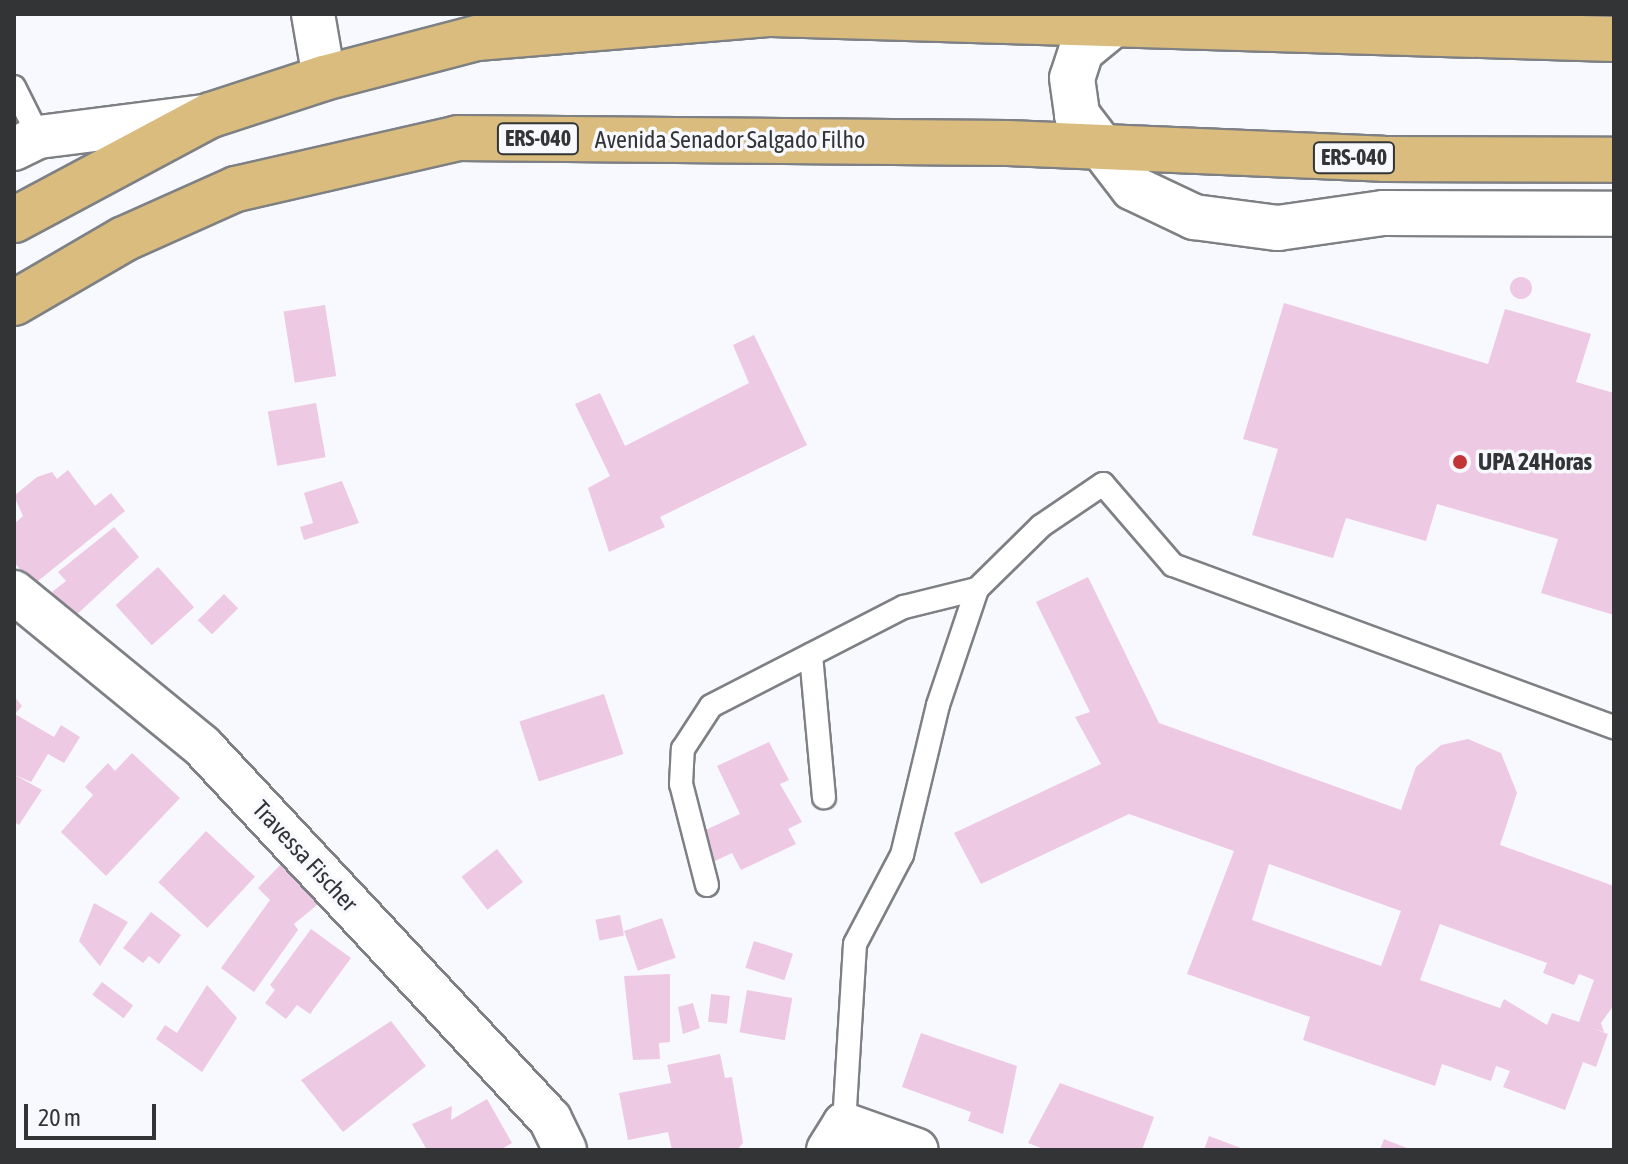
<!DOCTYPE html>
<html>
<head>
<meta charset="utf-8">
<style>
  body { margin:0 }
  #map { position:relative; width:1628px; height:1164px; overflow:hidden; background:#f7f9fe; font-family:"Asap Condensed",sans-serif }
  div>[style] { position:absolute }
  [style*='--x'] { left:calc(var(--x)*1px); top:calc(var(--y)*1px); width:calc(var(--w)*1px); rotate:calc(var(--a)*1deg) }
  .building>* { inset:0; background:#eec9e3; transform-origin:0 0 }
  .round { border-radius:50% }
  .roads { filter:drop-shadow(2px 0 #7e8084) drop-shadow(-2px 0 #7e8084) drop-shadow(0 2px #7e8084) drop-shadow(0 -2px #7e8084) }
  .service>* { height:22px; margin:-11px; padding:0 11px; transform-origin:11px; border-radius:11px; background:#fff }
  .minor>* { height:42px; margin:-21px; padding:0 21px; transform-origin:21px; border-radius:21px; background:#fff }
  .secondary>* { height:44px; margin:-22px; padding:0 22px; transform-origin:22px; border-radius:22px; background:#fff }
  .primary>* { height:44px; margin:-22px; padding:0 22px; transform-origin:22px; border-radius:22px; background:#d9bc7e }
  .dots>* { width:22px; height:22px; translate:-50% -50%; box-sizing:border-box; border:4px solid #f7f9fe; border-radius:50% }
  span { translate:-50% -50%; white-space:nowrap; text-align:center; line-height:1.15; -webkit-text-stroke:7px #f7f9fe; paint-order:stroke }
  .shield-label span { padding:2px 6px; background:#f7f9fe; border:2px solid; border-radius:6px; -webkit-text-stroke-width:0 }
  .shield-label { font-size:22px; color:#333436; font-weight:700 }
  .street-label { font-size:24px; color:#333436 }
  .poi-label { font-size:24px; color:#333436; font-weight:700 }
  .left { translate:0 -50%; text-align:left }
  .frame { position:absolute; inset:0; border:16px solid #333436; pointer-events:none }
  .scale { position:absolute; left:24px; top:1104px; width:132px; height:36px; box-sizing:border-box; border:4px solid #333436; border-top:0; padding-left:10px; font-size:24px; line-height:28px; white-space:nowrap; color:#333436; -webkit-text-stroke:6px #f7f9fe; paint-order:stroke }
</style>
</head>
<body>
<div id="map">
  <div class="building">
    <i class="round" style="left:1510px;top:277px;width:22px;height:22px"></i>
    <i style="clip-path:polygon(1284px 303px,1488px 364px,1505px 309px,1591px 334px,1576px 382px,1614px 393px,1614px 615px,1541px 593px,1558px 539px,1437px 504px,1426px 541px,1346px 518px,1333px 558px,1252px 535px,1278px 449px,1243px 439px)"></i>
    <i style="left:325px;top:305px;width:72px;height:42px;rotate:81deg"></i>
    <i style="clip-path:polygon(754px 335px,807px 445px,660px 517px,665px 527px,609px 552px,588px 488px,610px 476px,575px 404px,600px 393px,625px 446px,749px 383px,733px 345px)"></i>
    <i style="left:316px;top:403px;width:55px;height:49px;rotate:80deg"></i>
    <i style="clip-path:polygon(68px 470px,95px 506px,111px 493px,125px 511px,33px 585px,14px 562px,14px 524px,23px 516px,14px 496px,37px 477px,52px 472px,57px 479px)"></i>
    <i style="clip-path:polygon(342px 481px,359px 523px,304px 540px,300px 527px,313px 523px,304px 493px)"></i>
    <i style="clip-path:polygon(114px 527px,139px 557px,73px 618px,52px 592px,66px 581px,58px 572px)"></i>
    <i style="left:158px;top:567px;width:54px;height:57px;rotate:48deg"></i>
    <i style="clip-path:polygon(evenodd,1088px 577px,1159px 723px,1401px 810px,1416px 767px,1441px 745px,1468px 739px,1501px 753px,1517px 793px,1500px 845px,1614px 886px,1614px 1005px,1601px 1023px,1604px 1032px,1591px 1028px,1608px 1034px,1596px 1067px,1583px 1062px,1565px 1110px,1503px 1087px,1510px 1071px,1496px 1066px,1491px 1081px,1442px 1064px,1435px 1086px,1303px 1040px,1310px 1017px,1187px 974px,1234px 851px,1129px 814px,981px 884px,954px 833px,1101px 764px,1075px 717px,1090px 712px,1036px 602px,1088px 577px,1269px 864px,1401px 911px,1381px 966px,1252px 920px,1269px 864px,1088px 577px,1440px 924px,1547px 963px,1543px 973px,1574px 985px,1579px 974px,1594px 980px,1579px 1022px,1552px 1013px,1547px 1025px,1504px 999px,1500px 1008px,1420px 980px,1440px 924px)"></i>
    <i style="left:224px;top:594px;width:20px;height:37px;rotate:45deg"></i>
    <i style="left:604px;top:694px;width:63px;height:89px;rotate:72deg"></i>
    <i style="clip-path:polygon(14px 696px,22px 706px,15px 714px,54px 737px,61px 725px,80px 737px,64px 763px,48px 754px,31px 782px,15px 775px,42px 790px,19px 825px,14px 822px)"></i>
    <i style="clip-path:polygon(769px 742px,789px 780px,780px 784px,802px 822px,788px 829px,796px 844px,741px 870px,732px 853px,711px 863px,697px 834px,740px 814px,717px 766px)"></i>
    <i style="clip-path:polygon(132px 753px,180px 798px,106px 876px,61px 832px,93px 795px,85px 787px,108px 763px,115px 771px)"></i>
    <i style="left:206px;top:831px;width:67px;height:70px;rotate:43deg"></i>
    <i style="left:497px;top:849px;width:42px;height:45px;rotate:52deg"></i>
    <i style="clip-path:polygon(284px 861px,323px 900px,294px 924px,298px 930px,254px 992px,221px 968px,270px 900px,258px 888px)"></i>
    <i style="clip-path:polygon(94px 903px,128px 922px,100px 966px,79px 941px)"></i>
    <i style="clip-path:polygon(151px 912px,181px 935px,159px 964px,149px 956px,143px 963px,123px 948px)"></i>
    <i style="left:620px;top:915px;width:21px;height:25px;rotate:79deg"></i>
    <i style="left:662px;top:918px;width:42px;height:40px;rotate:71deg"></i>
    <i style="clip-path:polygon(311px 929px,351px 958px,310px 1014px,297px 1005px,286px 1019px,265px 1003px,275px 990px,270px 985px)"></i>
    <i style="left:754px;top:941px;width:41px;height:28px;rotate:18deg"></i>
    <i style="clip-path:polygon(670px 974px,670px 1042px,659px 1043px,660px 1059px,633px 1060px,624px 976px)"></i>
    <i style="left:102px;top:982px;width:39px;height:16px;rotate:37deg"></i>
    <i style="clip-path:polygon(207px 985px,237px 1018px,202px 1072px,156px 1039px,165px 1025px,177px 1033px)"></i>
    <i style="left:747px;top:990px;width:46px;height:43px;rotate:10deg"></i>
    <i style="left:711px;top:994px;width:19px;height:28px;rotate:6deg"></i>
    <i style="clip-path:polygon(693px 1003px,700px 1028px,683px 1034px,678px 1007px)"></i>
    <i style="clip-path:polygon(391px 1021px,426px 1066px,343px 1132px,301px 1080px)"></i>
    <i style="clip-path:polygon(921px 1033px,1017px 1066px,1003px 1134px,968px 1121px,971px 1112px,902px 1087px)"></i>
    <i style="clip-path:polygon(720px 1054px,725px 1078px,732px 1077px,743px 1143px,737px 1150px,672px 1150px,668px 1132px,628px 1140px,619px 1093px,671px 1083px,667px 1065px)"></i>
    <i style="clip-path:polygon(1060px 1083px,1154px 1117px,1142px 1150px,1046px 1150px,1028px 1143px)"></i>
    <i style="clip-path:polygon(487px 1099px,512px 1143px,500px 1150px,427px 1150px,412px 1124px,452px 1106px,451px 1120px)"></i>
    <i style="clip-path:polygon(1209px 1136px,1246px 1150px,1204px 1150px)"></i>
    <i style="clip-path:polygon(1384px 1139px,1412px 1150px,1380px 1150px)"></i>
  </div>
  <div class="roads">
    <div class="service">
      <i style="--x:14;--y:87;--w:56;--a:63.4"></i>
      <i style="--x:811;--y:655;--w:143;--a:84.8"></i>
      <i style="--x:707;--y:885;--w:104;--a:-104.4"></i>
      <i style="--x:681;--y:784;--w:35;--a:-87"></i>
      <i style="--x:683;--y:749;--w:51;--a:-56.9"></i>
      <i style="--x:711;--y:706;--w:217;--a:-27.2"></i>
      <i style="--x:904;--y:607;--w:75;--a:-13.9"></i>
      <i style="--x:844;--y:1124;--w:180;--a:-86.5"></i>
      <i style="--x:855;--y:944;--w:101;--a:-62.2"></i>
      <i style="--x:902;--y:855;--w:154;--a:-76.5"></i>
      <i style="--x:938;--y:705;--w:122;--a:-71.4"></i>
      <i style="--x:977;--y:589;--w:90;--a:-44.5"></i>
      <i style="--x:1041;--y:526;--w:75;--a:-34.1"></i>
      <i style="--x:1103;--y:484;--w:107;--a:49.2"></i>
      <i style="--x:1173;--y:565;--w:470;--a:20.2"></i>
    </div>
    <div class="minor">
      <i style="--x:313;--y:14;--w:65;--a:80.2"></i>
      <i style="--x:14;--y:149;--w:28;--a:-26"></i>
      <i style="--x:39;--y:137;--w:168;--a:-7.2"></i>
      <i style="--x:14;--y:592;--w:243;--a:39.3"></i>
      <i style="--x:202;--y:746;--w:510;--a:46.99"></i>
      <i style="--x:550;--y:1119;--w:34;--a:64"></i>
      <i style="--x:828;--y:1150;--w:31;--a:-58"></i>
      <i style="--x:844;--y:1124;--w:77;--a:19.6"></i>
    </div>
    <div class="secondary">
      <i style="--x:1126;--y:14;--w:58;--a:140.6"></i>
      <i style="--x:1081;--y:51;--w:28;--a:108"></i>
      <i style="--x:1072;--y:78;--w:37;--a:82"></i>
      <i style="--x:1077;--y:115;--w:92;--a:52.5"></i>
      <i style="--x:1133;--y:188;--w:68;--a:25.4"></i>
      <i style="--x:1194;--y:217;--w:85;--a:7.5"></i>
      <i style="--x:1278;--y:228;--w:106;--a:-8.1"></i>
      <i style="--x:1383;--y:213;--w:231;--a:0.2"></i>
    </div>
    <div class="primary">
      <i style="--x:771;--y:14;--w:843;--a:1.7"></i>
      <i style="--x:14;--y:220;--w:223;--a:-28.1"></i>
      <i style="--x:211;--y:115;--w:119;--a:-18.1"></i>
      <i style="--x:324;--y:78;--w:158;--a:-14.7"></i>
      <i style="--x:477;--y:38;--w:292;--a:-4.7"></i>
      <i style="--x:14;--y:303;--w:127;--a:-30.2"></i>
      <i style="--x:124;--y:239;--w:123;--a:-24.1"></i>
      <i style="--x:236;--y:189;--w:228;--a:-12.9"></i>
      <i style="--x:458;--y:138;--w:550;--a:0.52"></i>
      <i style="--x:1008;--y:143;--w:375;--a:2.4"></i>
      <i style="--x:1383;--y:159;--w:231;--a:0.2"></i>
    </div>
  </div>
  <div class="dots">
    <i style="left:1460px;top:462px;background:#c33436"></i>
  </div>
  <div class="shield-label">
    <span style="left:538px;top:139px">ERS-040</span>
    <span style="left:1354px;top:158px">ERS-040</span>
  </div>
  <div class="street-label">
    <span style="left:730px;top:140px">Avenida Senador Salgado Filho</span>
    <span style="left:305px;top:856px;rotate:47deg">Travessa Fischer</span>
  </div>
  <div class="poi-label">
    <span class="left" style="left:1478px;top:462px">UPA 24Horas</span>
  </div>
  <div class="frame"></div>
  <div class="scale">20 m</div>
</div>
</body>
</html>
